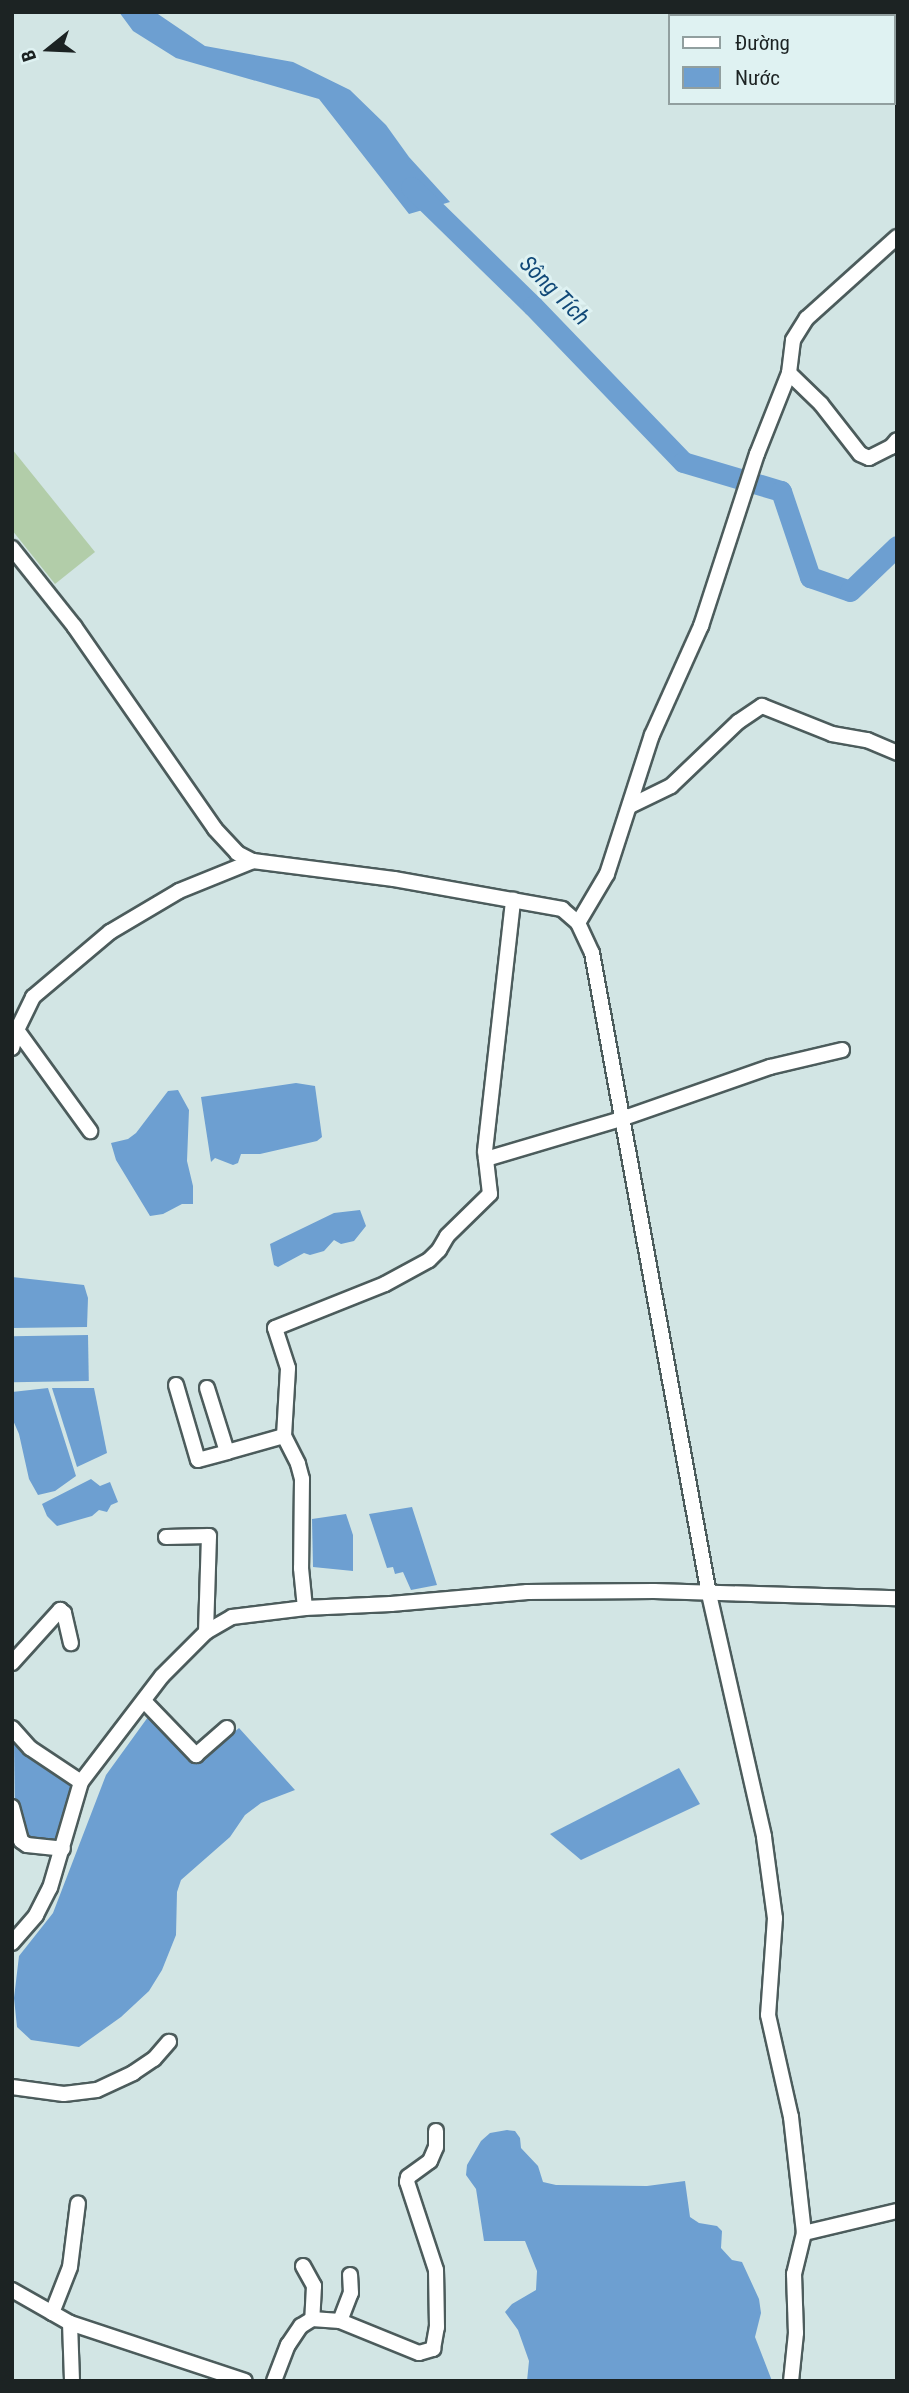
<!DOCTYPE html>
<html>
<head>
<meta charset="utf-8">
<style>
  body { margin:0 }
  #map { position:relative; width:909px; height:2393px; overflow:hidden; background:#d2e5e4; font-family:"Roboto Condensed",sans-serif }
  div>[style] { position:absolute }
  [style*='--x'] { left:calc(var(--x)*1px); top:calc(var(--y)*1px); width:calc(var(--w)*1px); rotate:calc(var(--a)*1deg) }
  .green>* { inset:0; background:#b2cda9 }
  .water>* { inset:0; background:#6d9fd1; transform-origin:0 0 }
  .river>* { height:21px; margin:-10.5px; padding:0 10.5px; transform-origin:10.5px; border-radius:10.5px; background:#6d9fd1 }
  .roads { filter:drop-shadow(2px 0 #4c5c5c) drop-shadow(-2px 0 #4c5c5c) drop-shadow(0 2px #4c5c5c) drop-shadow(0 -2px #4c5c5c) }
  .minor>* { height:14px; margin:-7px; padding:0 7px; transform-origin:7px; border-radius:7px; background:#fff }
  span { translate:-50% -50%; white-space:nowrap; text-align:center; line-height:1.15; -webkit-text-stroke:6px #dff2f2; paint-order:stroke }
  .water-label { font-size:23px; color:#114978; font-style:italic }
  .frame { position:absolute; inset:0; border:14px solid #1c2323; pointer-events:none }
  .legend { position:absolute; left:668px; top:14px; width:228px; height:91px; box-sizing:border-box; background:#dff2f2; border:2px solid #919f9f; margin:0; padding:9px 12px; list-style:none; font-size:21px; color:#1c2323 }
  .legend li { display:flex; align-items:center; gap:14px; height:35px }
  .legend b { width:35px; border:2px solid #919f9f }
  .north { position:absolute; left:14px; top:14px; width:70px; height:70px; -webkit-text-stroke:5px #dff2f2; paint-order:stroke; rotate:252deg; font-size:19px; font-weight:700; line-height:28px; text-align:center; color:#1c2323 }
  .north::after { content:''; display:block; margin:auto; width:24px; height:32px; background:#1c2323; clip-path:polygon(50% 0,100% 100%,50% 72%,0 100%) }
</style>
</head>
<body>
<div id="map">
  <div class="green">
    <i style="clip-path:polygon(12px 449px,95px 552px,55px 584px,12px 530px)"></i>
  </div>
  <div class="water">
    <i style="clip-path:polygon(119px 12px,155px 12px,205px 46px,293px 62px,350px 90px,386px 125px,409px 157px,450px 202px,409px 214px,319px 99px,176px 58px,133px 31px)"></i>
    <i style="clip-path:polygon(296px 1083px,315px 1086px,322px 1137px,317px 1141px,260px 1154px,241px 1154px,238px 1163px,233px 1165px,215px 1158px,211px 1162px,201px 1097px)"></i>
    <i style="clip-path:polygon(178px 1090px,189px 1110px,187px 1161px,193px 1186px,193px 1204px,182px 1204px,163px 1214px,150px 1216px,116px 1160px,111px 1143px,128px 1139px,136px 1133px,168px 1091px)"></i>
    <i style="clip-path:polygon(360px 1210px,366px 1226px,354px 1241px,341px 1244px,334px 1240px,324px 1251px,310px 1255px,304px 1253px,278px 1267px,274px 1265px,270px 1244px,334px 1213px)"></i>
    <i style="clip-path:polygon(12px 1277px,84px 1285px,88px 1298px,87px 1327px,12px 1328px)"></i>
    <i style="left:88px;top:1335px;width:46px;height:76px;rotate:89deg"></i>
    <i style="clip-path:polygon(48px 1388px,76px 1476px,55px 1491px,38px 1495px,29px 1479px,19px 1434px,12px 1418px,12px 1392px)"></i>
    <i style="clip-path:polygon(52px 1388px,94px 1388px,107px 1453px,77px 1467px)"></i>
    <i style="clip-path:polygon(91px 1479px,100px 1486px,110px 1482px,118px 1502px,111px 1505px,107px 1512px,99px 1510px,92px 1516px,57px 1526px,47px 1516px,42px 1504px)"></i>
    <i style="clip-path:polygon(412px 1507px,437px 1585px,411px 1590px,403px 1572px,395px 1574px,393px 1567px,387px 1568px,369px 1514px)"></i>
    <i style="clip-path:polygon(346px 1514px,353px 1535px,353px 1571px,313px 1567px,312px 1519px)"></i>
    <i style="clip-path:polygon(148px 1717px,197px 1764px,239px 1728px,295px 1790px,261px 1803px,245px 1815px,230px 1837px,181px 1880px,177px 1892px,176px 1935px,162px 1970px,149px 1991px,121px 2017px,79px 2047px,31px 2040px,17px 2027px,14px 1998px,19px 1956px,53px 1913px,106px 1775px)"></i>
    <i style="clip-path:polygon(14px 1742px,77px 1786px,60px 1845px,26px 1842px,15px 1812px)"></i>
    <i style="clip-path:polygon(679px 1768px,700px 1804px,581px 1860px,550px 1834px)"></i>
    <i style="clip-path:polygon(507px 2130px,515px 2131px,520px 2138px,521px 2148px,538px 2166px,543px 2182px,556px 2185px,647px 2186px,685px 2181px,690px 2217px,699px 2223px,717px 2226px,722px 2231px,721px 2248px,732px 2260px,742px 2262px,759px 2299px,761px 2313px,755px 2337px,772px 2381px,527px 2381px,529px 2361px,518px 2330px,505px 2312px,512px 2304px,536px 2290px,537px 2271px,525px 2241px,484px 2241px,476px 2189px,466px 2175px,467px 2165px,481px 2141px,490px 2133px)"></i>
  </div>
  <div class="river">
    <i style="--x:411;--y:187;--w:170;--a:44.3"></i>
    <i style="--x:533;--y:306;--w:216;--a:46.1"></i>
    <i style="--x:683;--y:462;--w:102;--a:16.5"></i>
    <i style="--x:781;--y:491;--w:91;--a:71.4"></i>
    <i style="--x:810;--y:577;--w:42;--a:19.3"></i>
    <i style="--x:850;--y:591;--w:65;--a:-43.8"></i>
  </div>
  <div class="roads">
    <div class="minor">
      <i style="--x:789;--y:373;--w:45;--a:44.1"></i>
      <i style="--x:821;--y:404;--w:63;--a:52"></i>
      <i style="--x:860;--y:454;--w:10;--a:24"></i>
      <i style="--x:869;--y:458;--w:25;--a:-27"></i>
      <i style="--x:891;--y:447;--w:9;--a:-49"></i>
      <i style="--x:12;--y:548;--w:100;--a:51.5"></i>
      <i style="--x:74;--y:626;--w:247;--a:55.2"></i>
      <i style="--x:215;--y:829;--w:33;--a:47"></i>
      <i style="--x:237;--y:853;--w:18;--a:27"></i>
      <i style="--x:253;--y:861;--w:142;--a:7.3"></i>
      <i style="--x:394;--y:879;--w:171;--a:10.1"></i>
      <i style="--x:562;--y:909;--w:21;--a:41"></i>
      <i style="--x:578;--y:923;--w:33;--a:65"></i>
      <i style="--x:592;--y:953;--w:652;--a:79.66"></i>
      <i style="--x:709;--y:1594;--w:249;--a:77.2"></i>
      <i style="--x:764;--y:1837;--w:82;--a:82.3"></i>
      <i style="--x:775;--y:1918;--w:97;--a:94.1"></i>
      <i style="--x:768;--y:2015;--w:105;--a:77.3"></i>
      <i style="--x:791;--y:2117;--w:117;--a:83.6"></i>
      <i style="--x:804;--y:2233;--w:42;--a:103.7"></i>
      <i style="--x:794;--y:2274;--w:59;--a:88.1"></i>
      <i style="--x:796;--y:2333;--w:48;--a:95.9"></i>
      <i style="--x:630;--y:806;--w:46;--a:-26"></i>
      <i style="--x:671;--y:786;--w:93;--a:-43.7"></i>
      <i style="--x:738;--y:722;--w:29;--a:-34"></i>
      <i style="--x:762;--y:706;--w:75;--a:21.8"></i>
      <i style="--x:832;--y:734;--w:36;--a:10"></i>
      <i style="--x:867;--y:740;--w:33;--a:23"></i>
      <i style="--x:578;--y:923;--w:57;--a:-59.4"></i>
      <i style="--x:607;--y:874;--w:146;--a:-72.1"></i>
      <i style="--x:652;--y:735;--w:120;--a:-65.8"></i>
      <i style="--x:701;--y:626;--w:181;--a:-72"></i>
      <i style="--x:757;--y:454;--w:87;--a:-68.4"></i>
      <i style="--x:789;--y:373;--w:33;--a:-83"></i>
      <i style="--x:793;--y:340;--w:26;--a:-58"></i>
      <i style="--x:807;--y:318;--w:121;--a:-42"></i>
      <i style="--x:17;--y:1030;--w:125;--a:54.1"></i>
      <i style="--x:12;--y:1048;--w:19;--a:-74"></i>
      <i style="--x:17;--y:1030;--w:37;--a:-64"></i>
      <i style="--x:33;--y:997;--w:101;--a:-40.2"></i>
      <i style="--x:110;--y:932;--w:80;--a:-30.7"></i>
      <i style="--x:179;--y:891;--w:80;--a:-22.1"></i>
      <i style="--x:486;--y:1159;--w:144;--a:-16.5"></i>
      <i style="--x:624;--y:1118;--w:155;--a:-19.3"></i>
      <i style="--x:770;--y:1067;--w:74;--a:-13.3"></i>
      <i style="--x:176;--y:1385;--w:78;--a:73.7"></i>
      <i style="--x:198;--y:1460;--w:30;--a:-15"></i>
      <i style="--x:207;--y:1388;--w:67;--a:72.6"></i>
      <i style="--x:227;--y:1452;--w:59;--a:-15.7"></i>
      <i style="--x:284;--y:1436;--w:31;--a:63"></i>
      <i style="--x:298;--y:1464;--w:16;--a:75"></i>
      <i style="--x:302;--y:1479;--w:89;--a:90.6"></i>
      <i style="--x:301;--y:1568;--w:40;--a:84.3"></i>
      <i style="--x:284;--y:1436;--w:68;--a:-86.6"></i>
      <i style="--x:288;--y:1368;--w:42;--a:-108"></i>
      <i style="--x:275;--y:1328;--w:118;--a:-21.8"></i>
      <i style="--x:385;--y:1284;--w:50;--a:-28.6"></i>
      <i style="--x:429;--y:1260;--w:14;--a:-45"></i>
      <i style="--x:439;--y:1250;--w:16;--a:-60"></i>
      <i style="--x:447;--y:1236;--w:60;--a:-44.3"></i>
      <i style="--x:490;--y:1194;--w:43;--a:-96.6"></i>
      <i style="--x:485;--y:1151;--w:253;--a:-83.6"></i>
      <i style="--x:166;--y:1537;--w:43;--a:-1.3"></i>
      <i style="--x:209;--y:1536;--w:96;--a:91.8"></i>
      <i style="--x:12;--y:1663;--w:72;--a:-47.8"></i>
      <i style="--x:60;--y:1610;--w:5;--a:37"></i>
      <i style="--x:64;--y:1613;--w:31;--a:77"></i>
      <i style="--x:145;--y:1702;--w:74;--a:46.1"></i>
      <i style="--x:196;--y:1755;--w:41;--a:-41.1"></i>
      <i style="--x:12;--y:1728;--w:27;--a:48"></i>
      <i style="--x:30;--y:1748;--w:61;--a:33.7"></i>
      <i style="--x:12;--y:1807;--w:35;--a:75"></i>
      <i style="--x:21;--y:1841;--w:7;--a:34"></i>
      <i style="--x:27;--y:1845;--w:36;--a:6"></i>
      <i style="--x:12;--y:1943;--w:37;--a:-49"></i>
      <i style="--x:36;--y:1915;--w:30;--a:-63"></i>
      <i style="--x:50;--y:1888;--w:110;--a:-73.7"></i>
      <i style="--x:81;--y:1782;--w:133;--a:-52.6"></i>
      <i style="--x:162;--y:1676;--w:62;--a:-45"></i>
      <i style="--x:206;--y:1632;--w:30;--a:-30"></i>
      <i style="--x:232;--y:1617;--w:74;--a:-7"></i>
      <i style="--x:305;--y:1608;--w:86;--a:-2.7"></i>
      <i style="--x:391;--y:1604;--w:137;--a:-5"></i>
      <i style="--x:527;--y:1592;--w:127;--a:-0.5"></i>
      <i style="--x:654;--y:1591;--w:243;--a:1.7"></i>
      <i style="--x:12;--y:2087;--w:52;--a:7.7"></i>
      <i style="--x:64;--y:2094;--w:33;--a:-7"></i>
      <i style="--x:97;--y:2090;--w:40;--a:-25"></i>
      <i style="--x:133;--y:2073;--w:25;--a:-34"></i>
      <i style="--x:154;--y:2059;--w:23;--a:-49"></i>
      <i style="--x:804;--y:2233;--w:96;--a:-13.3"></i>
      <i style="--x:303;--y:2266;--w:23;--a:61"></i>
      <i style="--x:314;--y:2286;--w:33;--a:93"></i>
      <i style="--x:12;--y:2290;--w:67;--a:29.6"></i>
      <i style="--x:70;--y:2323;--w:184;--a:18.3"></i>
      <i style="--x:52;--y:2313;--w:49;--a:-68.6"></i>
      <i style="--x:70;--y:2267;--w:64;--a:-82.9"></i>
      <i style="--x:340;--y:2321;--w:85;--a:22.1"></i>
      <i style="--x:419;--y:2353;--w:15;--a:-16"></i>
      <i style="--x:433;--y:2349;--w:22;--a:-80"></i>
      <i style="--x:437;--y:2327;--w:57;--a:-91"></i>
      <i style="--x:436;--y:2270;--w:93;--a:-108.2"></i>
      <i style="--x:407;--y:2182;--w:5;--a:-79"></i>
      <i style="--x:408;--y:2177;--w:27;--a:-36"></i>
      <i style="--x:430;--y:2161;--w:15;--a:-67"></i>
      <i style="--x:436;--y:2147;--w:16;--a:-90"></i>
      <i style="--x:70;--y:2323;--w:58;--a:88"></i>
      <i style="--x:274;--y:2381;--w:39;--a:-69"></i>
      <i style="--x:288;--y:2345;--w:23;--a:-56"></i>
      <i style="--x:301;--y:2326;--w:13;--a:-32"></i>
      <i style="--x:312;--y:2319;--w:28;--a:4"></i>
      <i style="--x:340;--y:2321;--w:30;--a:-69"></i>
      <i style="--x:351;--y:2293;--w:18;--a:-93"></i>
    </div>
  </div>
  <div class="water-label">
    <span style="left:554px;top:291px;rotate:45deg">Sông Tích</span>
  </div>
  <div class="frame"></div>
  <ul class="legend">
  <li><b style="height:9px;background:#fff"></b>Đường</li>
  <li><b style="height:19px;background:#6d9fd1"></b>Nước</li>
  </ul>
  <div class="north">B</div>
</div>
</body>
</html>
